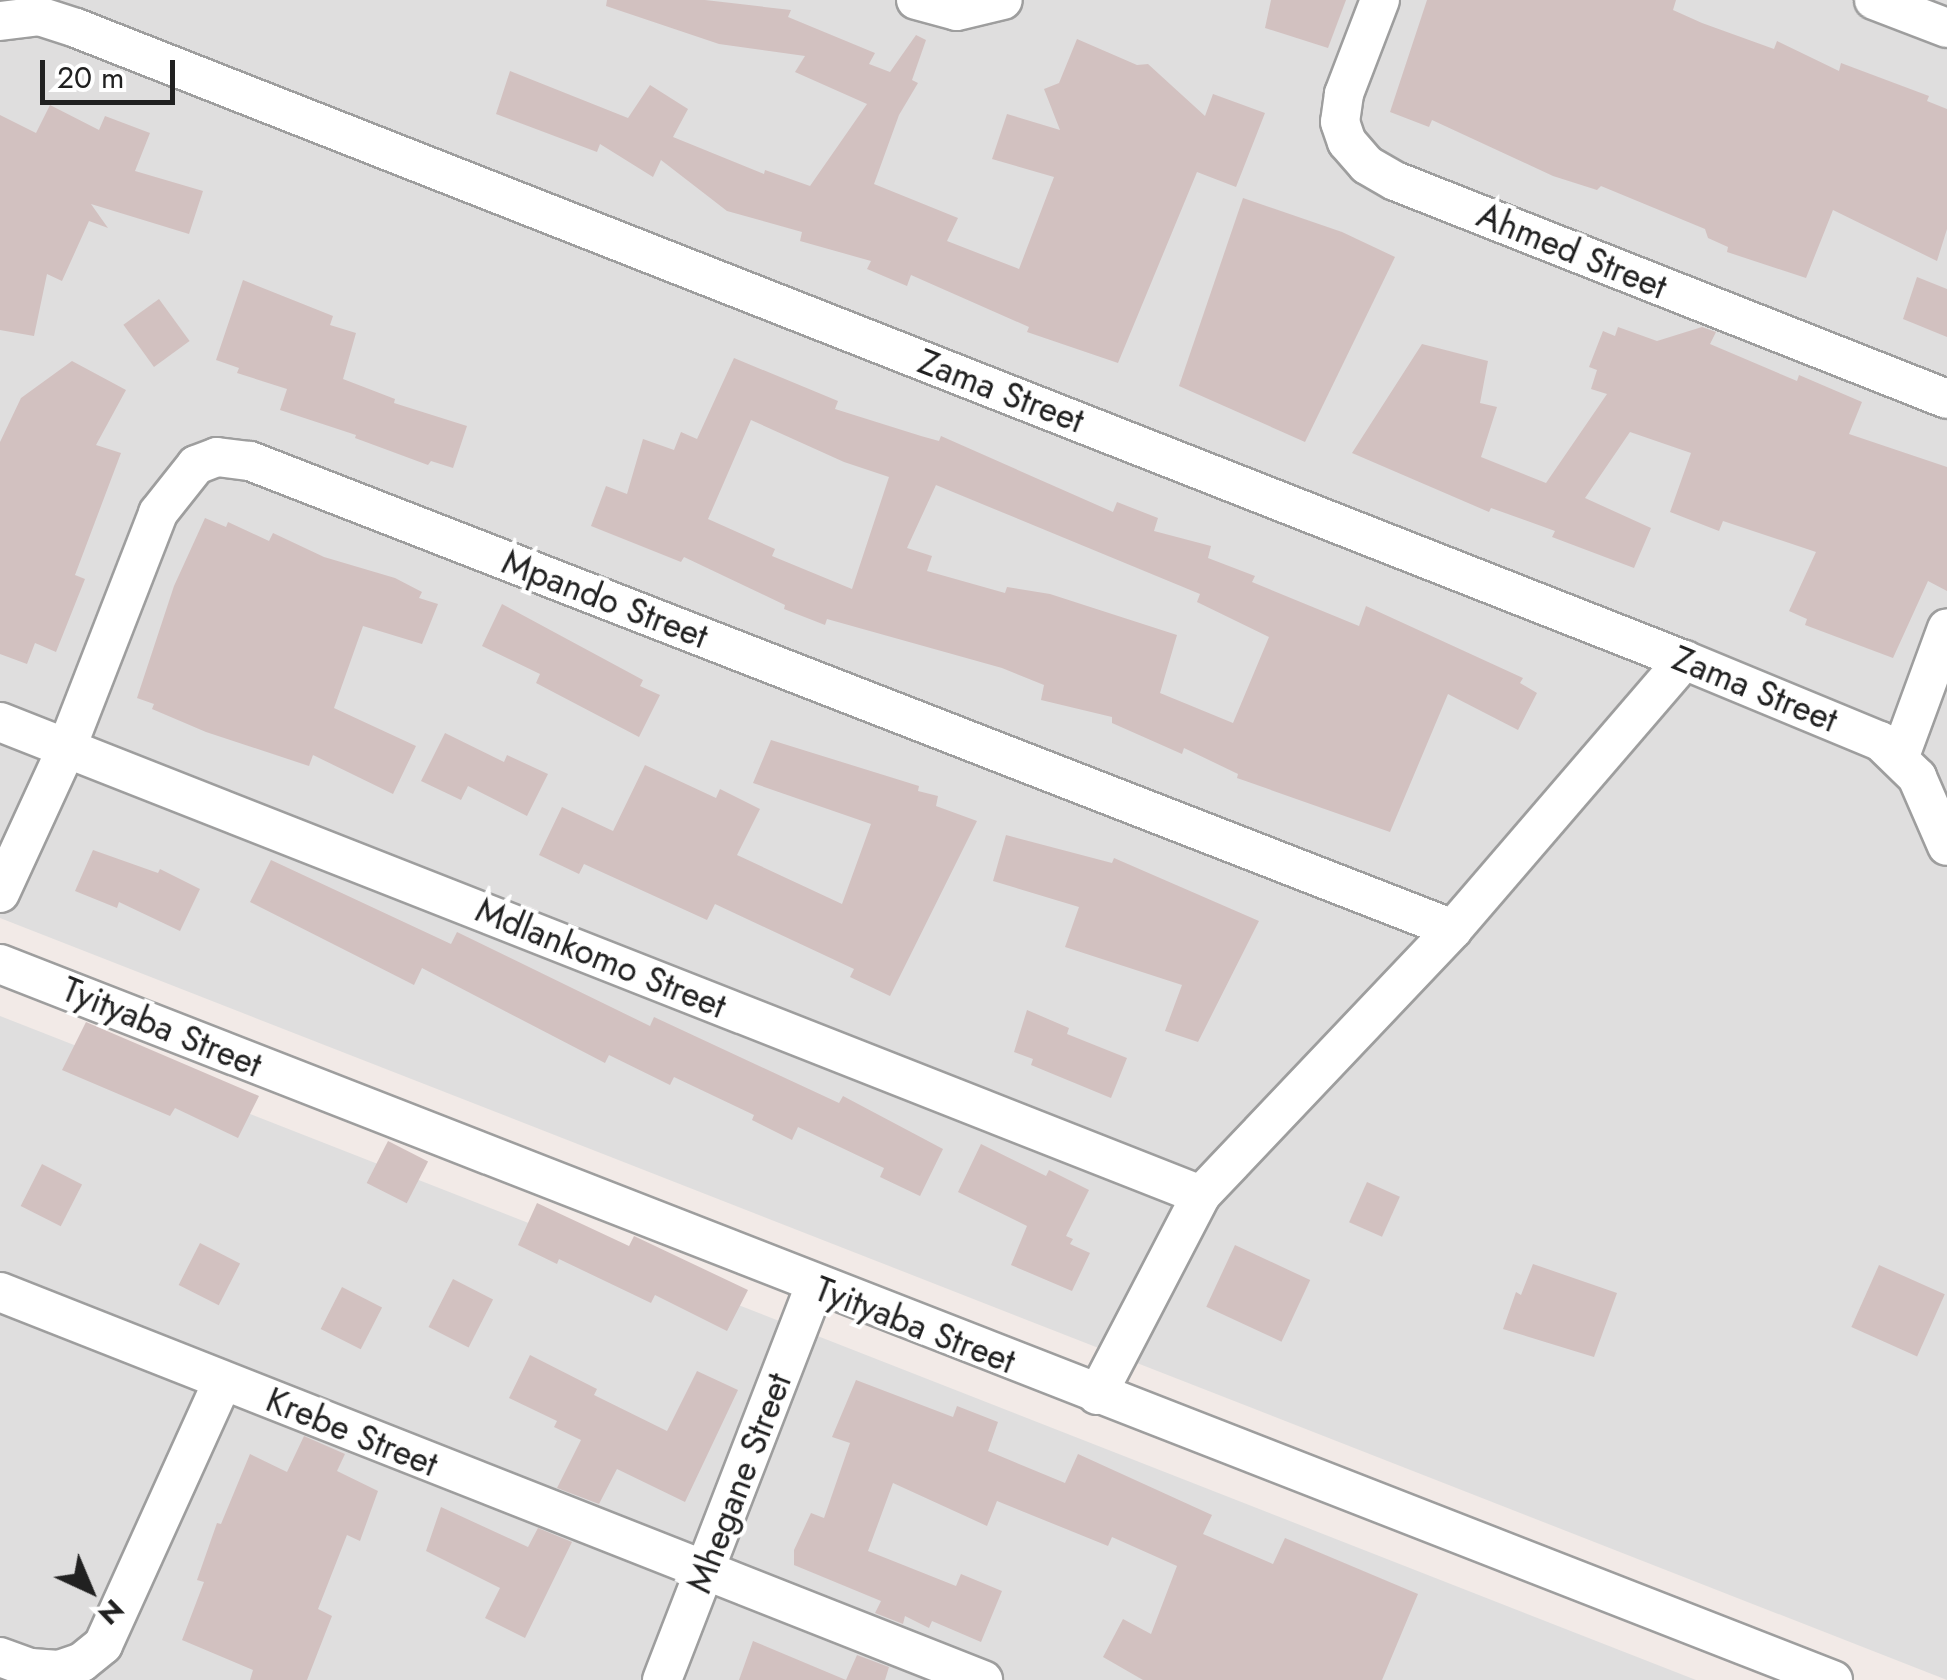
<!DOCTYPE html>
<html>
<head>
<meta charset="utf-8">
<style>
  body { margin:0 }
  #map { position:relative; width:1947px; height:1680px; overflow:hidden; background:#f2eae7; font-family:Jost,sans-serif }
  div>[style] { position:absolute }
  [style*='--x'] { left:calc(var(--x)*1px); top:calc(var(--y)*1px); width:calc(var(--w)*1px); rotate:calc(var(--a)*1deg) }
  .residential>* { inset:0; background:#dfdede }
  .building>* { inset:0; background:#d2c1c0; transform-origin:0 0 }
  .roads { filter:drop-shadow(2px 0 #9e9e9e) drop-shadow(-2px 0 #9e9e9e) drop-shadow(0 2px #9e9e9e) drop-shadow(0 -2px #9e9e9e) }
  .minor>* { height:38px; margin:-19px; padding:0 19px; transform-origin:19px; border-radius:19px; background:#fff }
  span { translate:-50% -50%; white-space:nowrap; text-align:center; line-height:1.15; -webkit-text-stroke:8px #fff; paint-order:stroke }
  .street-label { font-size:35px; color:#212121 }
  .north { position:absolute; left:40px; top:1540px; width:100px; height:100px; -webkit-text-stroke:8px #fff; paint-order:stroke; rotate:136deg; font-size:28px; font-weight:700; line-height:40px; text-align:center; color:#212121 }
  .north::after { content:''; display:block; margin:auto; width:35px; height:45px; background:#212121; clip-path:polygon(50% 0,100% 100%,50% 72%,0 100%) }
  .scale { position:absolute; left:40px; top:60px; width:135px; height:45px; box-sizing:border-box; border:5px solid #212121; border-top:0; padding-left:12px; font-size:30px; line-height:35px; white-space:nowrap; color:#212121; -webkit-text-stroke:8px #fff; paint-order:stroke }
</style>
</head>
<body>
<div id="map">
  <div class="residential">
    <i style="clip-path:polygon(0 0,1947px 0,1947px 1680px,0 918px)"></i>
    <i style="clip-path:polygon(0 1016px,1696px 1680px,0 1680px)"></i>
  </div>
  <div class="building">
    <i style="clip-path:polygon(607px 0,705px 0,791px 10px,788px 17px,875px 53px,869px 64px,890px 72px,916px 35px,926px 40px,912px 80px,918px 83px,899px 115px,874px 184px,958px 218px,947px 241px,1019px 269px,1054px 177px,992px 159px,1007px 114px,1060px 130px,1044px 89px,1059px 83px,1077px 39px,1137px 65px,1148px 64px,1205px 116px,1213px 94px,1265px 113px,1236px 187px,1197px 172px,1118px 363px,1027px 332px,1029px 327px,911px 275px,907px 286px,867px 269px,871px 261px,800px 241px,802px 232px,727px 211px,661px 160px,653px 177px,600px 144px,597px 152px,496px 114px,510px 71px,628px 118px,650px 85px,688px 109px,673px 137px,764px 174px,765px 170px,810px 186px,867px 104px,795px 72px,805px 56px,719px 44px,606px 6px)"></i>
    <i style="clip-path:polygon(1271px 0,1346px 0,1328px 48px,1265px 28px)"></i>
    <i style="clip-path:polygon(1427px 0,1676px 0,1673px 10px,1702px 23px,1774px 49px,1777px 41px,1839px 71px,1841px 63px,1929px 96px,1927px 101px,1947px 109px,1947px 229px,1937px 261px,1833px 210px,1806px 278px,1727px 252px,1728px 247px,1708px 238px,1705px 229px,1601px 186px,1597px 190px,1553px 176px,1432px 120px,1429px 127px,1390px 112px)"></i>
    <i style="clip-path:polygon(50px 105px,99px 130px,105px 116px,150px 133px,135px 171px,203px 191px,189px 234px,91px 204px,108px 228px,89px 221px,62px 281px,47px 274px,34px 336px,0 330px,0 115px,36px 133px)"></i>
    <i style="clip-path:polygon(1243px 198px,1342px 232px,1395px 257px,1305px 442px,1179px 386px)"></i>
    <i style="clip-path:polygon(1917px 277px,1947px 289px,1947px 337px,1903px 319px)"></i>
    <i style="clip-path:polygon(243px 280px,333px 316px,330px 325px,356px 333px,343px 379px,395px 399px,394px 403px,467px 426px,453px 468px,431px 461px,428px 465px,355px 438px,356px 435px,280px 410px,287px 389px,237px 373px,239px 368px,216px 360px)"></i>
    <i style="left:159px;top:299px;width:52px;height:44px;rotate:54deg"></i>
    <i style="clip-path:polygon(1618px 327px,1657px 341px,1702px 327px,1716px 332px,1710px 344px,1797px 381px,1799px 375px,1862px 402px,1849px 434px,1947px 467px,1947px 591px,1928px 581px,1893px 658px,1805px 625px,1807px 619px,1789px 611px,1816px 552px,1723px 521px,1719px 531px,1670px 512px,1691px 453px,1630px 432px,1585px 498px,1651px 528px,1634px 568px,1552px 537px,1555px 531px,1491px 508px,1489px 512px,1352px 453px,1422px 344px,1488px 361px,1480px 403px,1497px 407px,1481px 457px,1546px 483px,1607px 394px,1591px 389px,1597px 370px,1589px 367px,1603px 331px,1615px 336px)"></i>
    <i style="clip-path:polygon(evenodd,734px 358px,838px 401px,835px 409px,921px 436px,939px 441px,941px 436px,1113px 512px,1117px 502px,1158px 518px,1154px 531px,1211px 546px,1208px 558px,1255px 576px,1252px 582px,1359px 626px,1366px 606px,1523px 678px,1520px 683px,1537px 693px,1518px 730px,1448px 694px,1390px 832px,1237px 778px,1238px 774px,1184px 748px,1182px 754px,1112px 723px,1112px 717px,1041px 700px,1044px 685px,1002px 668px,827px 619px,825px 625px,784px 609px,785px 605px,684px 557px,681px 562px,591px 526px,606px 486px,627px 494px,643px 439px,674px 450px,681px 432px,697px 439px,734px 358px,751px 420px,844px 462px,889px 477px,852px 589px,772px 556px,775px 549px,708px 519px,751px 420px,734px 358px,936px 485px,1200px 594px,1197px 602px,1269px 637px,1233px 723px,1160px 693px,1177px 635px,1050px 594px,1007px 587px,1005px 593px,927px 571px,932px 556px,907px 548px,936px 485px)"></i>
    <i style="clip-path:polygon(72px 361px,126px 390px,96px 445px,121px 453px,75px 575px,85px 579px,56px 652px,35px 643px,27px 664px,0 654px,0 442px,21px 398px)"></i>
    <i style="clip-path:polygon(205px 518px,226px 527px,228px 522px,269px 541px,273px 533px,324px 557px,395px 578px,422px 592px,419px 598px,438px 604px,422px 644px,363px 626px,334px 708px,416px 746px,393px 794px,313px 755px,309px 766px,206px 732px,152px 709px,154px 704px,137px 698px,174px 586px)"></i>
    <i style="clip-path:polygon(502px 604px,643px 680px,640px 686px,660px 695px,639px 737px,536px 683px,540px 674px,482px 646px)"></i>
    <i style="clip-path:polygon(445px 733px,504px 762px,507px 755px,548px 774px,527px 816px,468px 786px,461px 800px,421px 781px)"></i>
    <i style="clip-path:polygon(771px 740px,919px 786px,918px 791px,938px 796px,936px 806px,977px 821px,890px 996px,850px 977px,854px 969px,715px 904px,707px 920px,584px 864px,579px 874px,539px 855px,562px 807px,613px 831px,645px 765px,716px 798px,720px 789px,760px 809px,737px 855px,842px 904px,871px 824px,753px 783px)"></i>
    <i style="clip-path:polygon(1006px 835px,1112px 863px,1114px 858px,1259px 921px,1198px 1042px,1165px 1031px,1182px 985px,1065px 947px,1079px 907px,993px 881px)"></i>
    <i style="clip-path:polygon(93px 850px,158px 873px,160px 869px,200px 889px,180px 931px,119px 902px,117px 908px,75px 891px)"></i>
    <i style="clip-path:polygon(271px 860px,451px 944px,457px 932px,650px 1026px,654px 1017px,839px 1103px,843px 1096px,943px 1149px,920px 1196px,880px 1177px,884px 1168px,798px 1127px,792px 1140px,752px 1120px,754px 1115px,674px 1077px,670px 1085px,609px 1055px,605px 1063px,422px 968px,414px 985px,250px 902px)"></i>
    <i style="clip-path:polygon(1027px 1010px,1069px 1028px,1067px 1034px,1127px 1058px,1111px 1098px,1031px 1065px,1033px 1059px,1014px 1052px)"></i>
    <i style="clip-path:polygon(86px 1022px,259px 1096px,238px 1138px,175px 1108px,170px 1116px,62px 1070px)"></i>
    <i style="left:388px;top:1141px;width:45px;height:47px;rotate:27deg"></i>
    <i style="clip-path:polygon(981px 1144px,1046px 1176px,1049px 1170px,1089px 1190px,1066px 1236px,1073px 1239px,1070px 1244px,1090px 1253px,1072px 1291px,1011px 1265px,1027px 1226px,958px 1192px)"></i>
    <i style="left:42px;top:1164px;width:45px;height:47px;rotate:27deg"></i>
    <i style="left:1367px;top:1182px;width:36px;height:44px;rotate:24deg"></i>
    <i style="clip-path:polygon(537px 1203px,629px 1246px,634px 1236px,748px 1290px,727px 1331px,655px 1295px,651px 1303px,559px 1259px,557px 1264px,518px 1245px)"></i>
    <i style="left:200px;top:1243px;width:45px;height:47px;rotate:27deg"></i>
    <i style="left:1235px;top:1245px;width:83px;height:68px;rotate:25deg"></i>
    <i style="clip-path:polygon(1533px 1264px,1617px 1293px,1594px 1357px,1503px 1329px,1516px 1292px,1521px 1295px)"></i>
    <i style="left:1879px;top:1265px;width:72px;height:68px;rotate:24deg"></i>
    <i style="left:453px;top:1279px;width:45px;height:54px;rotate:27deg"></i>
    <i style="left:342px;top:1287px;width:45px;height:47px;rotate:27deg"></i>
    <i style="clip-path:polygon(530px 1355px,597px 1389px,594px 1395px,667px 1431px,697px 1371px,738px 1390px,685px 1502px,617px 1469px,599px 1504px,557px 1488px,581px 1440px,554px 1427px,557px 1421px,509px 1398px)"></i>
    <i style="clip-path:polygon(856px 1380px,953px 1417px,957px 1406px,998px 1422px,988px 1451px,1065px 1483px,1078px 1454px,1212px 1515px,1203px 1534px,1273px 1564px,1285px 1538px,1418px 1594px,1382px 1680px,1143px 1680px,1103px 1657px,1123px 1619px,1151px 1634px,1177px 1566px,1112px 1537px,1108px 1546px,997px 1501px,987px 1526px,893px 1483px,868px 1551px,956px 1586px,961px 1574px,1002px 1591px,981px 1642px,932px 1621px,929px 1628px,905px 1616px,903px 1624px,875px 1613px,881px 1601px,794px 1565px,794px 1550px,811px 1513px,824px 1518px,850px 1443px,832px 1437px)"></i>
    <i style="clip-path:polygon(304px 1436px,345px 1454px,337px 1471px,378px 1491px,360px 1541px,347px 1535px,318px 1609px,332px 1616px,307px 1680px,250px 1680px,253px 1670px,182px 1640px,204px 1582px,197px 1580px,217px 1523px,221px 1524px,250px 1454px,287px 1472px)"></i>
    <i style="clip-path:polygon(441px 1507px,528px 1547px,538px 1528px,572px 1542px,525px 1638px,485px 1618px,500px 1588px,426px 1551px)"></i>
    <i style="clip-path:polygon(753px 1641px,846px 1680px,857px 1655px,889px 1667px,885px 1680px,739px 1680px)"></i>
  </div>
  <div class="roads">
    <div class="minor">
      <i style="--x:916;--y:0;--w:42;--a:15"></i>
      <i style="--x:957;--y:11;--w:47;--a:-13.4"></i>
      <i style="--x:1380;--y:0;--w:101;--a:111"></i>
      <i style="--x:1344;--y:94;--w:28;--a:98"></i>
      <i style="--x:1340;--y:122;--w:21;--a:71"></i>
      <i style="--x:1347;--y:142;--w:30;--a:49"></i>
      <i style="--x:1367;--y:165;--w:32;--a:30"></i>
      <i style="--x:1395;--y:181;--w:593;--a:21.55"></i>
      <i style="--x:1874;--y:0;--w:78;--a:21"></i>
      <i style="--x:0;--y:21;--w:39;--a:-7"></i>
      <i style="--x:39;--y:16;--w:39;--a:18"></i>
      <i style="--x:76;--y:28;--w:1728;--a:21.46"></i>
      <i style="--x:1684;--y:660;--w:212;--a:22.5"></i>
      <i style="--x:1880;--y:741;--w:52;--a:44.2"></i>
      <i style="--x:1917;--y:777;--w:75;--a:66.5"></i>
      <i style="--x:0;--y:722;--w:1291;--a:21.5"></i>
      <i style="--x:1900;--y:756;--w:136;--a:-69.8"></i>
      <i style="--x:0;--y:893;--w:161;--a:-65.3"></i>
      <i style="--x:67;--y:747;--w:251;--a:-68.7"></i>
      <i style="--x:158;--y:513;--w:61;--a:-51.6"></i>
      <i style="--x:196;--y:465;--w:22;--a:-21"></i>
      <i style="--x:217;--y:457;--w:33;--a:7"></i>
      <i style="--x:250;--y:461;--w:1291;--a:21.26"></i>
      <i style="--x:0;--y:964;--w:1968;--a:21.34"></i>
      <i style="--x:0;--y:1292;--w:1057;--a:21.54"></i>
      <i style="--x:1097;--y:1395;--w:225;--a:-62.5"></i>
      <i style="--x:1201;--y:1195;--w:366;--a:-46.5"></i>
      <i style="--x:1453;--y:929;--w:355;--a:-49.3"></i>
      <i style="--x:0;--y:1657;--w:33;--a:20"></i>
      <i style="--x:31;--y:1668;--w:28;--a:4"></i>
      <i style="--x:59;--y:1670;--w:24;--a:-19"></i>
      <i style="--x:82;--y:1662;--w:27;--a:-39"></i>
      <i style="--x:103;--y:1645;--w:290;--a:-65.6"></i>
      <i style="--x:662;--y:1680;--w:423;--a:-68.8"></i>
    </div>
  </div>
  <div class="street-label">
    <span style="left:1572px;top:251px;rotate:22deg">Ahmed Street</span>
    <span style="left:1001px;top:391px;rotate:21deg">Zama Street</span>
    <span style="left:605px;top:599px;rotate:21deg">Mpando Street</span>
    <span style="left:1755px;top:689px;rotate:22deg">Zama Street</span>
    <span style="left:601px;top:958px;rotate:22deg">Mdlankomo Street</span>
    <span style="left:162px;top:1027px;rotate:22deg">Tyityaba Street</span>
    <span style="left:915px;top:1325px;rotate:21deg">Tyityaba Street</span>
    <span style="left:352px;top:1432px;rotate:22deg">Krebe Street</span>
    <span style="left:739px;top:1483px;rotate:-69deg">Mhegane Street</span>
  </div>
  <div class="north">N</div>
  <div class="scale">20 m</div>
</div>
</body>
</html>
